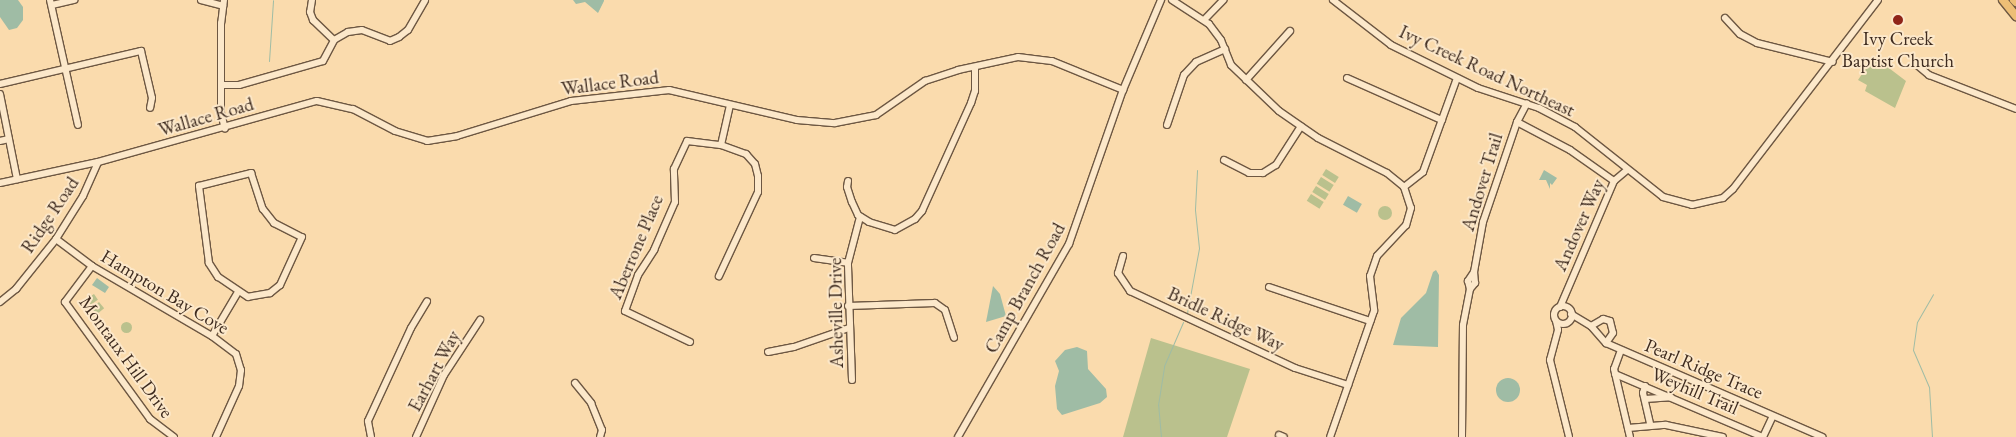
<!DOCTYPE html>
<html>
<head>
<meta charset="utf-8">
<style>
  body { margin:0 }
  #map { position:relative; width:2016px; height:437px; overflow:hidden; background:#fadbad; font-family:"EB Garamond",serif }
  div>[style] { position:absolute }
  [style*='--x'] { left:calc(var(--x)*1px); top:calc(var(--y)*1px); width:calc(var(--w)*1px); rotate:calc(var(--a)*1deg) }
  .green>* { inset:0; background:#bac18d; transform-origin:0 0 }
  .round { border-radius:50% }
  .water>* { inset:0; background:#9fbca5; transform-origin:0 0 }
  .stream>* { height:1px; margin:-0.5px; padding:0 0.5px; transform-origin:0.5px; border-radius:0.5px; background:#9fbca5 }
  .roads { filter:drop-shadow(1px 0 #6d5742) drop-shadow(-1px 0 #6d5742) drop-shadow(0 1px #6d5742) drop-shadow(0 -1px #6d5742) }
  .minor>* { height:6px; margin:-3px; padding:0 3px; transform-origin:3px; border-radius:3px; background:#fce8ca }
  .minor>.ring { margin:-3px; padding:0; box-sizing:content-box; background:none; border:6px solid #fce8ca; border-radius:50% }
  .major>* { height:8px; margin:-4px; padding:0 4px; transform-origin:4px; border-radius:4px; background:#edbe76 }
  .dots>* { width:14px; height:14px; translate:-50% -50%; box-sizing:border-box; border:2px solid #fce8ca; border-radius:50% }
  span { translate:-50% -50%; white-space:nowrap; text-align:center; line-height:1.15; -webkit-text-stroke:4px #fce8ca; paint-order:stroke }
  .poi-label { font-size:19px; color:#3e2b1f }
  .street-label { font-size:19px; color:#3e2b1f }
</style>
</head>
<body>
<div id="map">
  <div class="green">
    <i style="clip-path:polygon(1877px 59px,1906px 81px,1895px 108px,1865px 91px,1867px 85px,1858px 80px,1870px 62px)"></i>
    <i style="left:1326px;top:169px;width:15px;height:7px;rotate:32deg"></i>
    <i style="left:1321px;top:177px;width:15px;height:8px;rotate:32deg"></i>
    <i style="left:1316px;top:186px;width:15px;height:7px;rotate:32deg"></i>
    <i style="left:1311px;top:194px;width:15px;height:8px;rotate:32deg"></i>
    <i class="round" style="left:1378px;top:206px;width:14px;height:14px"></i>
    <i style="left:94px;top:294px;width:7px;height:16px;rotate:56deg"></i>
    <i style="left:99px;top:302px;width:8px;height:15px;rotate:50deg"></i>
    <i class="round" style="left:120.5px;top:321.5px;width:11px;height:11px"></i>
    <i style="clip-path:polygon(1151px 338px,1250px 369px,1227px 437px,1123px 437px)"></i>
  </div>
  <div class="water">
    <i style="clip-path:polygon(0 0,18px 0,23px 7px,23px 20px,17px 28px,9px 30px,0 17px)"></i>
    <i style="clip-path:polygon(573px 0,604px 0,604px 1px,598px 13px,585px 2px,576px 4px)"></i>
    <i style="clip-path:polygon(1544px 170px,1557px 178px,1552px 185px,1550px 183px,1550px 189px,1546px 180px,1539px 180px)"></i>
    <i style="left:1348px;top:196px;width:16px;height:10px;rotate:30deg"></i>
    <i style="clip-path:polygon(1436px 270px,1439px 275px,1438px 347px,1393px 345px,1401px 318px,1426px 293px,1433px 272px)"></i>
    <i style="clip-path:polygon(97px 278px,109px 287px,105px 293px,92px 285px)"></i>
    <i style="clip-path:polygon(993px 286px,1000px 294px,1006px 316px,986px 322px)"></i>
    <i style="clip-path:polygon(1077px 347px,1087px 351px,1088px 369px,1106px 389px,1107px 397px,1100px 403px,1062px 415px,1057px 409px,1055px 386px,1059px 371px,1055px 361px,1065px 350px)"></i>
    <i class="round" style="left:1496px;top:378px;width:24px;height:24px"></i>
  </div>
  <div class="stream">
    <i style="--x:269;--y:61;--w:61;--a:-86.2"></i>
    <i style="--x:1187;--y:313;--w:66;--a:-79.5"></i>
    <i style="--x:1199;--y:248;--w:39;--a:-96"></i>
    <i style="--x:1195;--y:209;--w:39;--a:-87"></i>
    <i style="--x:1161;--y:437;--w:32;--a:-95"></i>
    <i style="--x:1158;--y:405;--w:39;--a:-81"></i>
    <i style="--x:1164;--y:366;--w:48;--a:-66.6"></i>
    <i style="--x:1932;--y:437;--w:50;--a:-93.4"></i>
    <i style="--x:1929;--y:387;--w:40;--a:-113.4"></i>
    <i style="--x:1913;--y:350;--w:28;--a:-82"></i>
    <i style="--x:1917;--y:322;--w:32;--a:-60"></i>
  </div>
  <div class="roads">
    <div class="minor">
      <i style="--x:50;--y:0;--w:128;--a:77.4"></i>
      <i style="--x:201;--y:0;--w:23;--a:15"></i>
      <i style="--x:224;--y:0;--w:23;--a:97"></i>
      <i style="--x:221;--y:23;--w:90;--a:90"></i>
      <i style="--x:221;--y:113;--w:16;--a:76"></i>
      <i style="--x:312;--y:0;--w:12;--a:99"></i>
      <i style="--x:310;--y:12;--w:9;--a:69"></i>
      <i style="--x:313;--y:20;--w:29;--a:44"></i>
      <i style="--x:1172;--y:0;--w:44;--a:33"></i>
      <i style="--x:1209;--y:24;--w:20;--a:53"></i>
      <i style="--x:1221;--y:40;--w:27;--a:68"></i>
      <i style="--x:1231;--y:65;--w:66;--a:43.8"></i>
      <i style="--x:1279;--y:111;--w:47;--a:34.7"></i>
      <i style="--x:1318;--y:138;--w:77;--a:26.9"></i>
      <i style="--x:1387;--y:173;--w:22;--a:39"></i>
      <i style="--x:1404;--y:187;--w:22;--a:72"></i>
      <i style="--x:1411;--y:208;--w:18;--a:106"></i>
      <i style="--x:1406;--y:225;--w:42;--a:133.1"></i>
      <i style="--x:1377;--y:256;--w:21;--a:109"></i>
      <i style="--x:1370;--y:276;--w:35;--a:83"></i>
      <i style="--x:1374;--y:311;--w:133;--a:109.2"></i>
      <i style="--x:1333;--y:0;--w:73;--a:37.8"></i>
      <i style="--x:1391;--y:45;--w:97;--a:26.3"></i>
      <i style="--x:1478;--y:88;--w:64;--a:18.2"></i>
      <i style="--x:1539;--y:108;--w:41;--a:27.8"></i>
      <i style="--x:1575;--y:127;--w:112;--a:38.5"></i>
      <i style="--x:1663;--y:197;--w:30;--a:15"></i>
      <i style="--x:1692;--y:205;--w:32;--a:-13"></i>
      <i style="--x:1723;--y:198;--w:13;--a:-42"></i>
      <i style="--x:1733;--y:189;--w:238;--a:-52.5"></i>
      <i style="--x:52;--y:5;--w:23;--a:-13"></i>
      <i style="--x:1725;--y:18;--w:22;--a:47"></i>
      <i style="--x:1740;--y:34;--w:19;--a:28"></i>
      <i style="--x:1757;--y:43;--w:78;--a:14"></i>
      <i style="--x:1204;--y:20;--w:28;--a:-46"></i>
      <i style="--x:1917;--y:65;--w:16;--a:40"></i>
      <i style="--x:1929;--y:75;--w:93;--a:21.3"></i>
      <i style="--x:1347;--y:78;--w:104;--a:23.9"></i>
      <i style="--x:1246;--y:80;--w:66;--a:-48.1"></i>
      <i style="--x:0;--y:84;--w:145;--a:-13.2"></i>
      <i style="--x:141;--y:51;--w:48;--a:76.8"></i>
      <i style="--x:152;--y:98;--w:10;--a:101"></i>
      <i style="--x:222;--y:85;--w:17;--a:0"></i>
      <i style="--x:239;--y:85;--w:87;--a:-15.9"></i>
      <i style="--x:323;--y:61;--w:24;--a:-62"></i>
      <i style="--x:334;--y:40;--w:16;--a:-30"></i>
      <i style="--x:348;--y:32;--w:14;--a:-8"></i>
      <i style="--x:362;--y:30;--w:30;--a:21"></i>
      <i style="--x:390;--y:41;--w:10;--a:-24"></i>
      <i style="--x:399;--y:37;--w:11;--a:-38"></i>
      <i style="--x:408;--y:30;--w:34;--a:-60"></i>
      <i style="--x:0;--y:94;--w:87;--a:78.7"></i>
      <i style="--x:1517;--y:122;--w:60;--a:27.8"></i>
      <i style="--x:1570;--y:150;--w:54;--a:35.2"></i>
      <i style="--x:1167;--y:125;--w:53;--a:-71.2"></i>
      <i style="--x:1184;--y:75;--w:18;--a:-47"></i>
      <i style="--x:1196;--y:62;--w:32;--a:-24"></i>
      <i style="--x:0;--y:141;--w:9;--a:-13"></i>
      <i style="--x:721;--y:145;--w:41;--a:-77.3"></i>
      <i style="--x:1224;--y:160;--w:28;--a:27"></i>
      <i style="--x:1249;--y:173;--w:14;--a:0"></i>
      <i style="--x:1263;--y:173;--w:15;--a:-32"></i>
      <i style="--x:1276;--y:165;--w:46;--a:-57.3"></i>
      <i style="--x:251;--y:173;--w:38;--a:72"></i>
      <i style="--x:263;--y:209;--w:18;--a:52"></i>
      <i style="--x:274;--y:223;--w:31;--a:27"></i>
      <i style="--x:302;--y:237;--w:53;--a:114.6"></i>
      <i style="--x:280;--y:285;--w:13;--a:141"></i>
      <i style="--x:270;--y:293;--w:22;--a:170"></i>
      <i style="--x:248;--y:297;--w:36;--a:-146"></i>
      <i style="--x:218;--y:277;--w:17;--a:-123"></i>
      <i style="--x:209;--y:263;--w:78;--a:-97.4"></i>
      <i style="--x:199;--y:186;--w:54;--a:-14"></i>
      <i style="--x:848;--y:181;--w:6;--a:99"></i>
      <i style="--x:847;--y:187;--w:16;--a:72"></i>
      <i style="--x:852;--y:202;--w:14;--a:65"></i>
      <i style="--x:858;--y:215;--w:13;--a:32"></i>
      <i style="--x:869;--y:222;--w:27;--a:17"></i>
      <i style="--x:895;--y:230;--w:23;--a:-29"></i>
      <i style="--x:915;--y:219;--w:11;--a:-49"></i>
      <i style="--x:922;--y:211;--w:119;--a:-65.6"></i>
      <i style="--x:971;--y:103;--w:13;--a:-72"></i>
      <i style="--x:975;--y:91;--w:23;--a:-90"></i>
      <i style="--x:0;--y:183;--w:100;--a:-12.1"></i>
      <i style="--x:98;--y:162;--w:227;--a:-15.6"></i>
      <i style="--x:317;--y:101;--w:37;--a:13"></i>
      <i style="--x:353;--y:109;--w:47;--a:27.6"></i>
      <i style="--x:395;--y:131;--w:34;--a:17"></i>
      <i style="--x:427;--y:141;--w:30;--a:-9"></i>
      <i style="--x:457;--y:136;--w:119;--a:-17.1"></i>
      <i style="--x:571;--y:101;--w:99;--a:-6.4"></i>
      <i style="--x:669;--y:90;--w:131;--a:13.2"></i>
      <i style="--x:797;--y:120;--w:38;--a:5"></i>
      <i style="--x:835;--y:123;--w:42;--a:-11"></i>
      <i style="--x:876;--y:115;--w:60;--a:-34.8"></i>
      <i style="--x:925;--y:81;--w:35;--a:-18"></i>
      <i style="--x:958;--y:70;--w:61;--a:-12.2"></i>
      <i style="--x:1018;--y:57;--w:34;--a:7"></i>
      <i style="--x:1052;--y:61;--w:77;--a:22.2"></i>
      <i style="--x:1404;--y:187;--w:24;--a:-38"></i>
      <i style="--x:1423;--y:172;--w:100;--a:-70.1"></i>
      <i style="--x:56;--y:239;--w:45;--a:36.9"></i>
      <i style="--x:92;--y:266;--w:139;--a:30.3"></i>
      <i style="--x:212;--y:336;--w:30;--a:37"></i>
      <i style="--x:236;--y:354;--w:17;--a:73"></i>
      <i style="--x:241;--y:370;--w:16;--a:97"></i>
      <i style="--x:239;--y:386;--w:56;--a:114.3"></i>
      <i style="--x:1123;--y:256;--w:18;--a:106"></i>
      <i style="--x:1118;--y:273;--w:22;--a:56"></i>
      <i style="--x:1130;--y:291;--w:182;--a:25"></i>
      <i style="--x:1295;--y:368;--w:56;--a:17.8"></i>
      <i style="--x:814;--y:258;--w:34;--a:8"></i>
      <i style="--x:92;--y:266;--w:45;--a:126.9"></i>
      <i style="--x:65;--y:302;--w:145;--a:54"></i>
      <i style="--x:150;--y:419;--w:30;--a:37"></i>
      <i style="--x:1474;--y:272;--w:11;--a:124"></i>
      <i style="--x:1468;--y:281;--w:8;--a:76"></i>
      <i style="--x:1470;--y:289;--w:8;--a:-50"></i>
      <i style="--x:1475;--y:283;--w:11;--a:-95"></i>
      <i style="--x:1474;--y:272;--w:51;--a:-79.8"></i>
      <i style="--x:1483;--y:222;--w:106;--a:-71.2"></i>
      <i style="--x:1517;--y:122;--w:21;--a:-62"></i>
      <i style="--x:1269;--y:287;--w:107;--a:18.6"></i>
      <i style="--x:0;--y:302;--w:21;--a:-39"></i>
      <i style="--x:16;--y:289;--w:64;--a:-51.3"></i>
      <i style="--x:56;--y:239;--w:51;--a:-57.9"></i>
      <i style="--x:83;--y:196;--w:37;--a:-66"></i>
      <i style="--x:848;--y:306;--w:87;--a:-2"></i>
      <i style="--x:935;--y:303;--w:12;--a:35"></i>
      <i style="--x:945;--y:310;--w:29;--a:72"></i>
      <i class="ring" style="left:1554px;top:306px;width:12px;height:12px"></i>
      <i style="--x:1560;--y:307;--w:137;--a:-66.8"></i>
      <i style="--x:1614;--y:181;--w:17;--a:-40"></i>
      <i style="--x:1571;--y:314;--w:23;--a:31"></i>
      <i style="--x:1591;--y:326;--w:23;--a:49"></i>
      <i style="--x:1606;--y:343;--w:236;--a:23.5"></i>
      <i style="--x:1556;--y:321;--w:9;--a:77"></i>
      <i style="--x:1558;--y:330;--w:31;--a:105"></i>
      <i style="--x:1550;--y:360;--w:79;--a:76.1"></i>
      <i style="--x:1591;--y:326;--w:14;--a:-30"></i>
      <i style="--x:1603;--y:319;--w:7;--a:16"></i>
      <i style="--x:1610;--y:321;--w:12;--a:76"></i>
      <i style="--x:1613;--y:333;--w:12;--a:125"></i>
      <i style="--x:212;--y:336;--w:51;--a:-59.4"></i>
      <i style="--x:690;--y:342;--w:72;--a:-154.5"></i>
      <i style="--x:625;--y:311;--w:38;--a:-70"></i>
      <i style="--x:638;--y:275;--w:30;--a:-57"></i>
      <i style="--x:654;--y:250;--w:52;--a:-66.4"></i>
      <i style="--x:675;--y:202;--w:33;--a:-92"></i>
      <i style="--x:674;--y:169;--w:31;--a:-65"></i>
      <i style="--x:687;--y:141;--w:34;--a:7"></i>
      <i style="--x:721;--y:145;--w:27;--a:20"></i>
      <i style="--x:746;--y:154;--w:13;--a:48"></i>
      <i style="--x:755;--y:164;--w:12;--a:76"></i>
      <i style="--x:758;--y:176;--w:16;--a:90"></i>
      <i style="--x:758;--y:192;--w:93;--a:114.9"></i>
      <i style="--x:1621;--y:350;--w:20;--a:110"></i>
      <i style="--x:1614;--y:369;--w:70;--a:76.8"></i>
      <i style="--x:768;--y:352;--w:26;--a:-11"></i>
      <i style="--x:794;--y:347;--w:58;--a:-19.1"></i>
      <i style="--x:1615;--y:374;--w:161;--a:23.1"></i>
      <i style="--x:852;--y:380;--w:117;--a:-92"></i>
      <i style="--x:848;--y:263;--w:48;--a:-75.4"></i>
      <i style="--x:575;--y:383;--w:26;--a:51"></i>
      <i style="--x:591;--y:403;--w:29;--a:68"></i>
      <i style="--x:602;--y:430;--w:7;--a:106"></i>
      <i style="--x:1645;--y:386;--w:7;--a:106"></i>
      <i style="--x:1643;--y:393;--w:32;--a:77"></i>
      <i style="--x:1645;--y:399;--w:26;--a:-4"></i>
      <i style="--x:1628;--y:428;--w:38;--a:-5"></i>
      <i style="--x:1666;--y:425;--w:58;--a:11.9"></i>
      <i style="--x:1279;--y:435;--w:5;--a:22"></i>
      <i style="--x:371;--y:437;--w:16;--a:-101"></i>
      <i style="--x:368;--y:421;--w:102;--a:-65.2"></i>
      <i style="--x:411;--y:328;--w:31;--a:-59"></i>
      <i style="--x:416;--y:437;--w:68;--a:-65.7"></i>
      <i style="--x:444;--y:375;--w:66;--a:-56.8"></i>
      <i style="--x:958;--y:437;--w:223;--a:-60.1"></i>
      <i style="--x:1069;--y:244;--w:163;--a:-70.7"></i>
      <i style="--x:1123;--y:90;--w:98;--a:-67.1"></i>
      <i style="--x:1462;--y:437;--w:112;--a:-89.5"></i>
      <i style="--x:1463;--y:325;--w:37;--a:-79"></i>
      <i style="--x:1763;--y:437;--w:23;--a:-65"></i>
    </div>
    <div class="major">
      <i style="--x:2003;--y:0;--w:21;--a:51"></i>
      <i style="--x:2014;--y:0;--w:3;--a:45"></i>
    </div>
  </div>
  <div class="dots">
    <i style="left:1898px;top:20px;background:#8f2418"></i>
  </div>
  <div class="poi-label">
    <span style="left:1898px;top:50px">Ivy Creek<br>Baptist Church</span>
  </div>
  <div class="street-label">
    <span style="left:1487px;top:71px;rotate:25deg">Ivy Creek Road Northeast</span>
    <span style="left:610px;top:83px;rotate:-7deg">Wallace Road</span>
    <span style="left:206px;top:117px;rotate:-16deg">Wallace Road</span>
    <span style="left:1482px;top:182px;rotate:-73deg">Andover Trail</span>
    <span style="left:50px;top:215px;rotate:-56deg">Ridge Road</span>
    <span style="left:1579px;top:225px;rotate:-66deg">Andover Way</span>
    <span style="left:636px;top:247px;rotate:-67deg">Aberrone Place</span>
    <span style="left:1025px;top:288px;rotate:-61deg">Camp Branch Road</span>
    <span style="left:165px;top:292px;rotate:31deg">Hampton Bay Cove</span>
    <span style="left:836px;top:313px;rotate:-91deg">Asheville Drive</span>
    <span style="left:1226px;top:319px;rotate:25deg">Bridle Ridge Way</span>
    <span style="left:126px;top:357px;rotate:54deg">Montaux Hill Drive</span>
    <span style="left:1704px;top:369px;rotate:23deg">Pearl Ridge Trace</span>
    <span style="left:434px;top:371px;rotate:-62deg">Earhart Way</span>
    <span style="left:1695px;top:391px;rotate:23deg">Weyhill Trail</span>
  </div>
</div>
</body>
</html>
